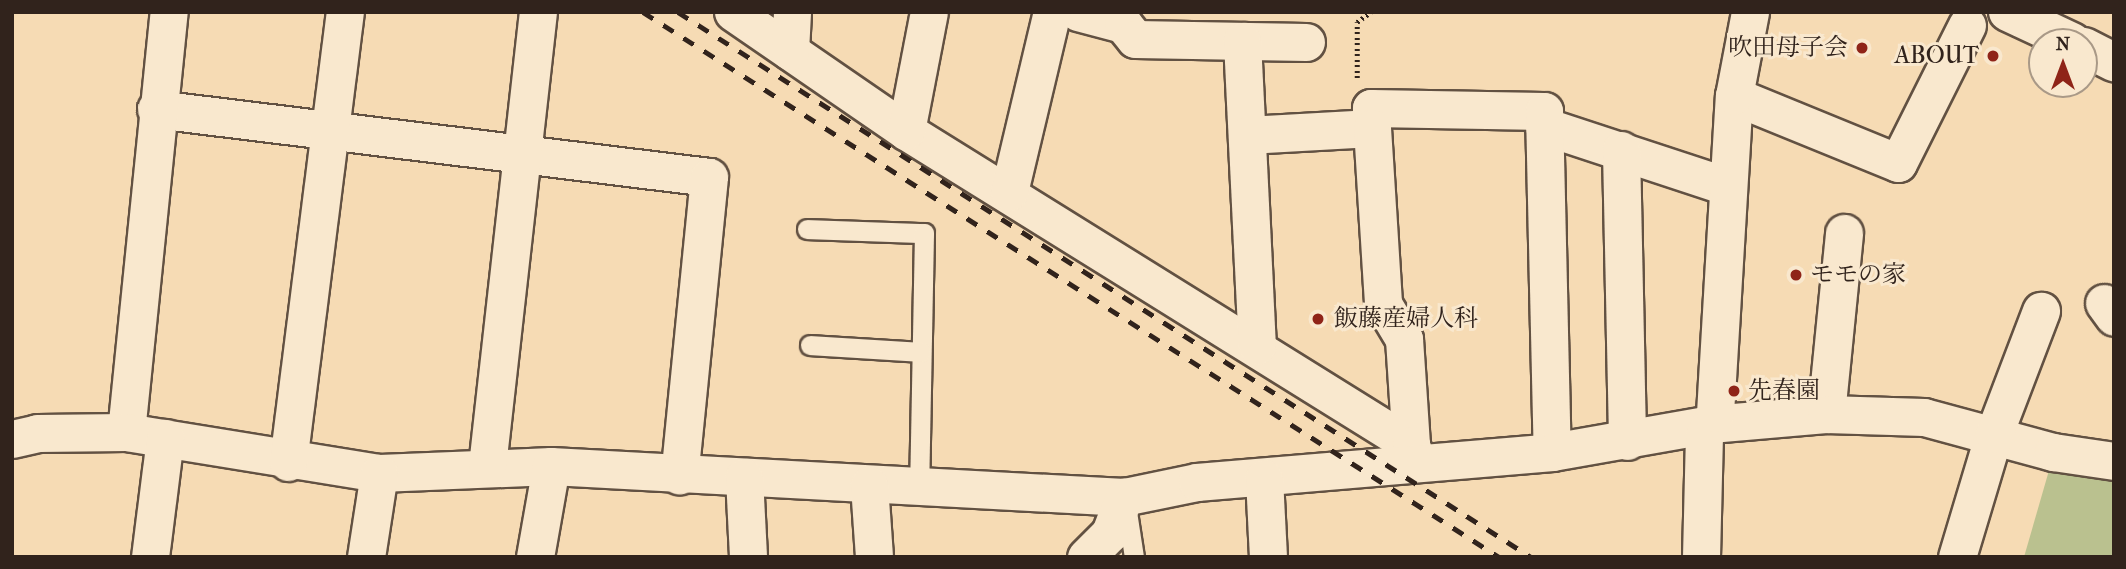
<!DOCTYPE html>
<html>
<head>
<meta charset="utf-8">
<style>
  body { margin:0 }
  #map { position:relative; width:2126px; height:569px; overflow:hidden; background:#f6dbb4; font-family:"IM FELL French Canon","Noto Serif JP",serif }
  div>[style] { position:absolute }
  [style*='--x'] { left:calc(var(--x)*1px); top:calc(var(--y)*1px); width:calc(var(--w)*1px); rotate:calc(var(--a)*1deg) }
  .green>* { inset:0; background:#bac18f }
  .path>* { height:4.5px; margin-top:-2.25px; transform-origin:0; background:repeating-linear-gradient(90deg,#31231c 0 2px,transparent 0 5.5px) }
  .roads { filter:drop-shadow(2px 0 #625142) drop-shadow(-2px 0 #625142) drop-shadow(0 2px #625142) drop-shadow(0 -2px #625142) }
  .lane>* { height:19px; margin:-9.5px; padding:0 9.5px; transform-origin:9.5px; border-radius:9.5px; background:#f9e8ce }
  .street>* { height:37px; margin:-18.5px; padding:0 18.5px; transform-origin:18.5px; border-radius:18.5px; background:#f9e8ce }
  .secondary>* { height:38px; margin:-19px; padding:0 19px; transform-origin:19px; border-radius:19px; background:#f9e8ce }
  .rail>* { height:5px; margin-top:-2.5px; transform-origin:0; background:repeating-linear-gradient(90deg,#31231c 0 12px,transparent 0 24px) }
  .dots>* { width:19px; height:19px; translate:-50% -50%; box-sizing:border-box; border:4px solid #f9e8ce; border-radius:50% }
  span { translate:-50% -50%; white-space:nowrap; text-align:center; line-height:1.15; -webkit-text-stroke:6px #f9e8ce; paint-order:stroke }
  .poi-label { font-size:24px; color:#31231c }
  .right { translate:-100% -50%; text-align:right }
  .left { translate:0 -50%; text-align:left }
  .frame { position:absolute; inset:0; border:14px solid #31231c; pointer-events:none }
  .north { position:absolute; left:2028px; top:28px; width:70px; height:70px; box-sizing:border-box; background:#f9e8ce; border:2px solid #a99987; border-radius:50%; rotate:0deg; font-size:19px; font-weight:700; line-height:28px; text-align:center; color:#31231c }
  .north::after { content:''; display:block; margin:auto; width:24px; height:32px; background:#8f2418; clip-path:polygon(50% 0,100% 100%,50% 72%,0 100%) }
</style>
</head>
<body>
<div id="map">
  <div class="green">
    <i style="clip-path:polygon(2050px 467px,2114px 475px,2114px 557px,2024px 557px)"></i>
  </div>
  <div class="path">
    <i style="--x:1357;--y:78;--w:56;--a:-90"></i>
    <i style="--x:1357;--y:22;--w:17;--a:-36"></i>
  </div>
  <div class="roads">
    <div class="lane">
      <i style="--x:807;--y:229;--w:117;--a:2"></i>
      <i style="--x:924;--y:233;--w:254;--a:91.1"></i>
      <i style="--x:810;--y:345;--w:111;--a:3.6"></i>
      <i style="--x:1126;--y:505;--w:53;--a:81.3"></i>
    </div>
    <div class="street">
      <i style="--x:733;--y:12;--w:210;--a:34.5"></i>
      <i style="--x:906;--y:131;--w:595;--a:31.87"></i>
      <i style="--x:1078;--y:12;--w:47;--a:14.9"></i>
      <i style="--x:1123;--y:24;--w:19;--a:51"></i>
      <i style="--x:1135;--y:39;--w:171;--a:1"></i>
      <i style="--x:1242;--y:41;--w:305;--a:87.2"></i>
      <i style="--x:790;--y:51;--w:39;--a:-87"></i>
      <i style="--x:1734;--y:96;--w:177;--a:22.2"></i>
      <i style="--x:1898;--y:163;--w:154;--a:-63.4"></i>
      <i style="--x:156;--y:109;--w:557;--a:7.01"></i>
      <i style="--x:709;--y:177;--w:300;--a:95.7"></i>
      <i style="--x:1544;--y:126;--w:193;--a:18.2"></i>
      <i style="--x:1372;--y:128;--w:20;--a:-93"></i>
      <i style="--x:1371;--y:108;--w:173;--a:1"></i>
      <i style="--x:1544;--y:111;--w:341;--a:88.7"></i>
      <i style="--x:906;--y:131;--w:121;--a:-79.1"></i>
      <i style="--x:1247;--y:135;--w:125;--a:-3.2"></i>
      <i style="--x:1372;--y:128;--w:176;--a:86.4"></i>
      <i style="--x:1383;--y:304;--w:41;--a:59"></i>
      <i style="--x:1404;--y:339;--w:106;--a:86.2"></i>
      <i style="--x:1411;--y:445;--w:19;--a:72"></i>
      <i style="--x:1621;--y:150;--w:291;--a:88.8"></i>
      <i style="--x:1009;--y:192;--w:185;--a:-76.6"></i>
      <i style="--x:2104;--y:303;--w:17;--a:54"></i>
      <i style="--x:1826;--y:414;--w:182;--a:-84.3"></i>
      <i style="--x:126;--y:432;--w:422;--a:-84.2"></i>
      <i style="--x:12;--y:439;--w:26;--a:-13"></i>
      <i style="--x:37;--y:433;--w:89;--a:-0.6"></i>
      <i style="--x:126;--y:432;--w:256;--a:9.2"></i>
      <i style="--x:379;--y:473;--w:172;--a:-2.3"></i>
      <i style="--x:551;--y:466;--w:574;--a:3.1"></i>
      <i style="--x:1124;--y:497;--w:75;--a:-11.6"></i>
      <i style="--x:1197;--y:482;--w:356;--a:-4.8"></i>
      <i style="--x:1552;--y:452;--w:160;--a:-10"></i>
      <i style="--x:1710;--y:424;--w:116;--a:-4.9"></i>
      <i style="--x:1826;--y:414;--w:98;--a:1.8"></i>
      <i style="--x:1924;--y:417;--w:134;--a:15.2"></i>
      <i style="--x:2053;--y:452;--w:62;--a:8.4"></i>
      <i style="--x:288;--y:462;--w:454;--a:-82.8"></i>
      <i style="--x:487;--y:466;--w:457;--a:-83.6"></i>
      <i style="--x:744;--y:477;--w:80;--a:87.1"></i>
      <i style="--x:1264;--y:478;--w:79;--a:87.1"></i>
      <i style="--x:869;--y:485;--w:72;--a:86"></i>
      <i style="--x:150;--y:557;--w:120;--a:-82.8"></i>
      <i style="--x:366;--y:557;--w:85;--a:-81.2"></i>
      <i style="--x:535;--y:557;--w:92;--a:-80"></i>
      <i style="--x:1086;--y:557;--w:34;--a:-45"></i>
      <i style="--x:1110;--y:533;--w:39;--a:-69"></i>
      <i style="--x:1701;--y:557;--w:121;--a:-88.6"></i>
      <i style="--x:1704;--y:436;--w:25;--a:-64"></i>
      <i style="--x:1715;--y:413;--w:318;--a:-86.6"></i>
      <i style="--x:1734;--y:96;--w:86;--a:-79.2"></i>
      <i style="--x:1957;--y:557;--w:128;--a:-73.3"></i>
      <i style="--x:1994;--y:434;--w:132;--a:-69.1"></i>
    </div>
    <div class="secondary">
      <i style="--x:2008;--y:12;--w:71;--a:25.1"></i>
      <i style="--x:2084;--y:47;--w:34;--a:27"></i>
    </div>
  </div>
  <div class="rail">
    <i style="--x:643;--y:12;--w:1015;--a:32.48"></i>
    <i style="--x:678;--y:12;--w:1012;--a:32.58"></i>
  </div>
  <div class="dots">
    <i style="left:1862px;top:48px;background:#8f2418"></i>
    <i style="left:1993px;top:56px;background:#8f2418"></i>
    <i style="left:1796px;top:275px;background:#8f2418"></i>
    <i style="left:1318px;top:319px;background:#8f2418"></i>
    <i style="left:1734px;top:391px;background:#8f2418"></i>
  </div>
  <div class="poi-label">
    <span class="right" style="left:1848px;top:48px">吹田母子会</span>
    <span class="right" style="left:1979px;top:56px">ABOUT</span>
    <span class="left" style="left:1810px;top:275px">モモの家</span>
    <span class="left" style="left:1334px;top:319px">飯藤産婦人科</span>
    <span class="left" style="left:1748px;top:391px">先春園</span>
  </div>
  <div class="frame"></div>
  <div class="north">N</div>
</div>
</body>
</html>
